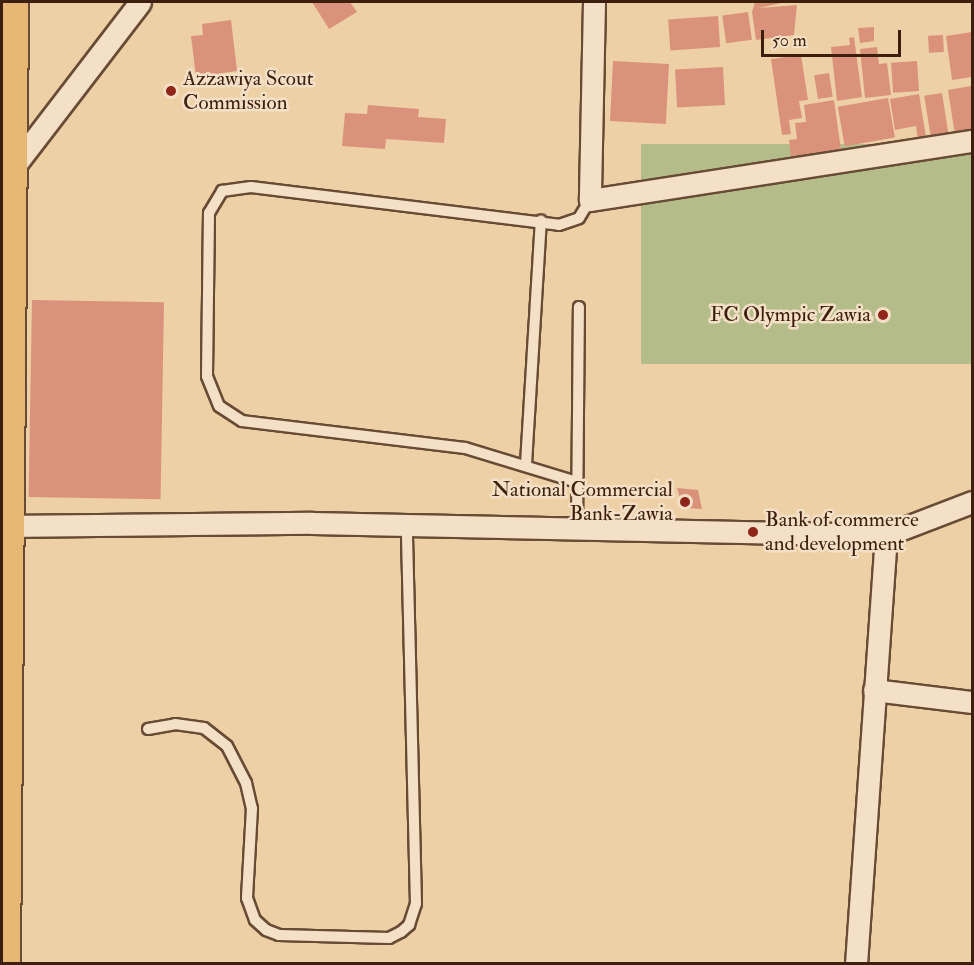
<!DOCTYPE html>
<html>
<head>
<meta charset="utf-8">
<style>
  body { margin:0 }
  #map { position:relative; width:974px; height:965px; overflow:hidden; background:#eed0a7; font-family:"IM FELL Double Pica",serif }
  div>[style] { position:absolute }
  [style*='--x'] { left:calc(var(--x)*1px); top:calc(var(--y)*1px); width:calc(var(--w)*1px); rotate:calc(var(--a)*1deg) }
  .green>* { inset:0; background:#b4bc8a; transform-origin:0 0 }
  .building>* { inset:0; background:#da937a; transform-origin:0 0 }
  .roads { filter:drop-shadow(2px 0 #684b34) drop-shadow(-2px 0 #684b34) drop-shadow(0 2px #684b34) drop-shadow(0 -2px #684b34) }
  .lane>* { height:10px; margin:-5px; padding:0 5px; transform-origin:5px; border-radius:5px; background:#f4e0c6 }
  .street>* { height:21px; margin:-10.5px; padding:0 10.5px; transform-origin:10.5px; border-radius:10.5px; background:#f4e0c6 }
  .primary>* { height:33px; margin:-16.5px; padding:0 16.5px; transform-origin:16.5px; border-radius:16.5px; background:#e7b874 }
  .dots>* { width:16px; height:16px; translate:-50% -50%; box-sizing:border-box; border:3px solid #f4e0c6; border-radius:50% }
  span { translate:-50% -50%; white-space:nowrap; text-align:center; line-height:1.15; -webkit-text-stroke:5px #f4e0c6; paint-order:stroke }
  .poi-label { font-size:21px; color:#3c1f0d }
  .left { translate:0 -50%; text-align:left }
  .right { translate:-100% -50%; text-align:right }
  .frame { position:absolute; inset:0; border:3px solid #3c1f0d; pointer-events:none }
  .scale { position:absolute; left:761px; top:30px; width:140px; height:27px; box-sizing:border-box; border:3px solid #3c1f0d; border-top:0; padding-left:8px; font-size:18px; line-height:21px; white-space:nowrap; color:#3c1f0d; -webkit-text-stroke:4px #f4e0c6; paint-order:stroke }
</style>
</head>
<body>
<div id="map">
  <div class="green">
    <i style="left:972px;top:144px;width:220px;height:331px;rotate:90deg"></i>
  </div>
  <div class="building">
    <i style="clip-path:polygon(312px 2px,350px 2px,357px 12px,329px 29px)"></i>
    <i style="clip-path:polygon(755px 2px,786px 2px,758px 8px,797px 5px,794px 35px,756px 40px,752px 12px)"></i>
    <i style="left:748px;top:12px;width:28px;height:26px;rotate:82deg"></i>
    <i style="left:718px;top:16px;width:31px;height:50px;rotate:86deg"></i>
    <i style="clip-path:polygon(231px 20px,237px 71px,196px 77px,191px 36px,203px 35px,202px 24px)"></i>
    <i style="clip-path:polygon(874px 27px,874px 41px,860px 43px,858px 28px)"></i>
    <i style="clip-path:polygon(972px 32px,972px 77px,952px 80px,946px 36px)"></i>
    <i style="left:943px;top:35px;width:17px;height:15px;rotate:87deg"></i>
    <i style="clip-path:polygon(854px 37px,862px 97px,837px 101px,831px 47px,850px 45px,849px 38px)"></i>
    <i style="clip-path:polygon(877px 47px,879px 64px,887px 63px,891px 95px,865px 98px,860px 49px)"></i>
    <i style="clip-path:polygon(801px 55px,808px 100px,799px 101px,802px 118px,789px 120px,791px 134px,782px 135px,771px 59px)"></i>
    <i style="left:917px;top:61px;width:30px;height:26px;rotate:86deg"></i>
    <i style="left:669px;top:64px;width:60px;height:56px;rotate:93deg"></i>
    <i style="left:723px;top:67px;width:38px;height:48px;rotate:87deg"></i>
    <i style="left:829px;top:73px;width:24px;height:15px;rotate:81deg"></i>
    <i style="clip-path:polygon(971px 86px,972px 132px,955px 135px,948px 90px)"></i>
    <i style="left:942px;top:93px;width:44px;height:18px;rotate:81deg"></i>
    <i style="clip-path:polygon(919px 94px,926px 137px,918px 141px,916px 126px,895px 130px,890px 99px)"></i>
    <i style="left:888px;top:98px;width:40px;height:51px;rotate:80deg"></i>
    <i style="clip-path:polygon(834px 100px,841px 150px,791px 157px,789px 140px,797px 139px,795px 123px,806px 122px,804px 105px)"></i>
    <i style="clip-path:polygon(368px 105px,419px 109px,418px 117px,446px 119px,444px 143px,386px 139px,385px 149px,342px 146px,345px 113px,367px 114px)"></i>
    <i style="left:32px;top:300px;width:132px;height:197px;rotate:1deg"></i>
    <i style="clip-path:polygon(677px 488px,698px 490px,702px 509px,683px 508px)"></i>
  </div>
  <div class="roads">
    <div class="lane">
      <i style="--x:526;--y:464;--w:244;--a:-86.5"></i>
      <i style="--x:577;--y:482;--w:117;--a:-163.1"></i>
      <i style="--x:465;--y:448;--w:225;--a:-173.1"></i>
      <i style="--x:242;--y:421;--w:27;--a:-147"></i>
      <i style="--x:219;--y:406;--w:32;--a:-112"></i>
      <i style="--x:207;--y:376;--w:163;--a:-89.3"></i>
      <i style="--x:209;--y:213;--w:26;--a:-59"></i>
      <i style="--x:222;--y:191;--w:29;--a:-8"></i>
      <i style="--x:251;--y:187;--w:310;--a:7"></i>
      <i style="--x:559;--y:225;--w:21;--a:-19"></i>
      <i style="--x:579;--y:218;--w:21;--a:-59"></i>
      <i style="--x:577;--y:528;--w:221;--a:-89.5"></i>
      <i style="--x:148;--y:729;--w:27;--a:-10"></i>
      <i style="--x:175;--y:724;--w:29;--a:8"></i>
      <i style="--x:204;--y:728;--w:29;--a:38"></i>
      <i style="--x:227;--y:746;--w:42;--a:62.8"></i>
      <i style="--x:246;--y:783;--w:26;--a:77"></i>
      <i style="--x:252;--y:808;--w:90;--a:93.2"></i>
      <i style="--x:247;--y:898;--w:23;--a:70"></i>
      <i style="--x:255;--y:920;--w:15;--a:42"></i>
      <i style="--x:266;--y:930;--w:14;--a:21"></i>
      <i style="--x:279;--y:935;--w:110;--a:1.6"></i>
      <i style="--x:389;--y:938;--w:13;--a:-27"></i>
      <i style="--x:401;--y:932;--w:11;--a:-41"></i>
      <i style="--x:409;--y:925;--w:22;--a:-72"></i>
      <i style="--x:416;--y:904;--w:379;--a:-91.4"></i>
    </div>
    <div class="street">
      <i style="--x:594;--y:2;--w:198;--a:91.2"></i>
      <i style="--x:590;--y:200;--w:387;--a:-8.8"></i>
      <i style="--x:9;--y:173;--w:215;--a:-52.5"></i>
      <i style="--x:2;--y:526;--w:310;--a:-0.6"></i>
      <i style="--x:312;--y:523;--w:574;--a:1.2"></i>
      <i style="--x:886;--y:535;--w:92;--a:-21"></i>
      <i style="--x:874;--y:690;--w:99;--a:7"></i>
      <i style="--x:856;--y:964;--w:430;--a:-86"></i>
    </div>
    <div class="primary">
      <i style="--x:3;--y:964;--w:962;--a:-89.52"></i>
    </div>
  </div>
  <div class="dots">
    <i style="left:171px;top:91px;background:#8f2418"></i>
    <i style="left:883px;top:315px;background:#8f2418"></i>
    <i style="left:685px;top:502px;background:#8f2418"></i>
    <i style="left:753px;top:532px;background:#8f2418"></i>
  </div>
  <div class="poi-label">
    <span class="left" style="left:183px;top:91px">Azzawiya Scout<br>Commission</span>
    <span class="right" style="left:871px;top:315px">FC Olympic Zawia</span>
    <span class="right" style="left:673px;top:502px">National Commercial<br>Bank-Zawia</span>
    <span class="left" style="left:765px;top:532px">Bank of commerce<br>and development</span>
  </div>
  <div class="frame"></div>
  <div class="scale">50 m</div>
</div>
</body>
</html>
